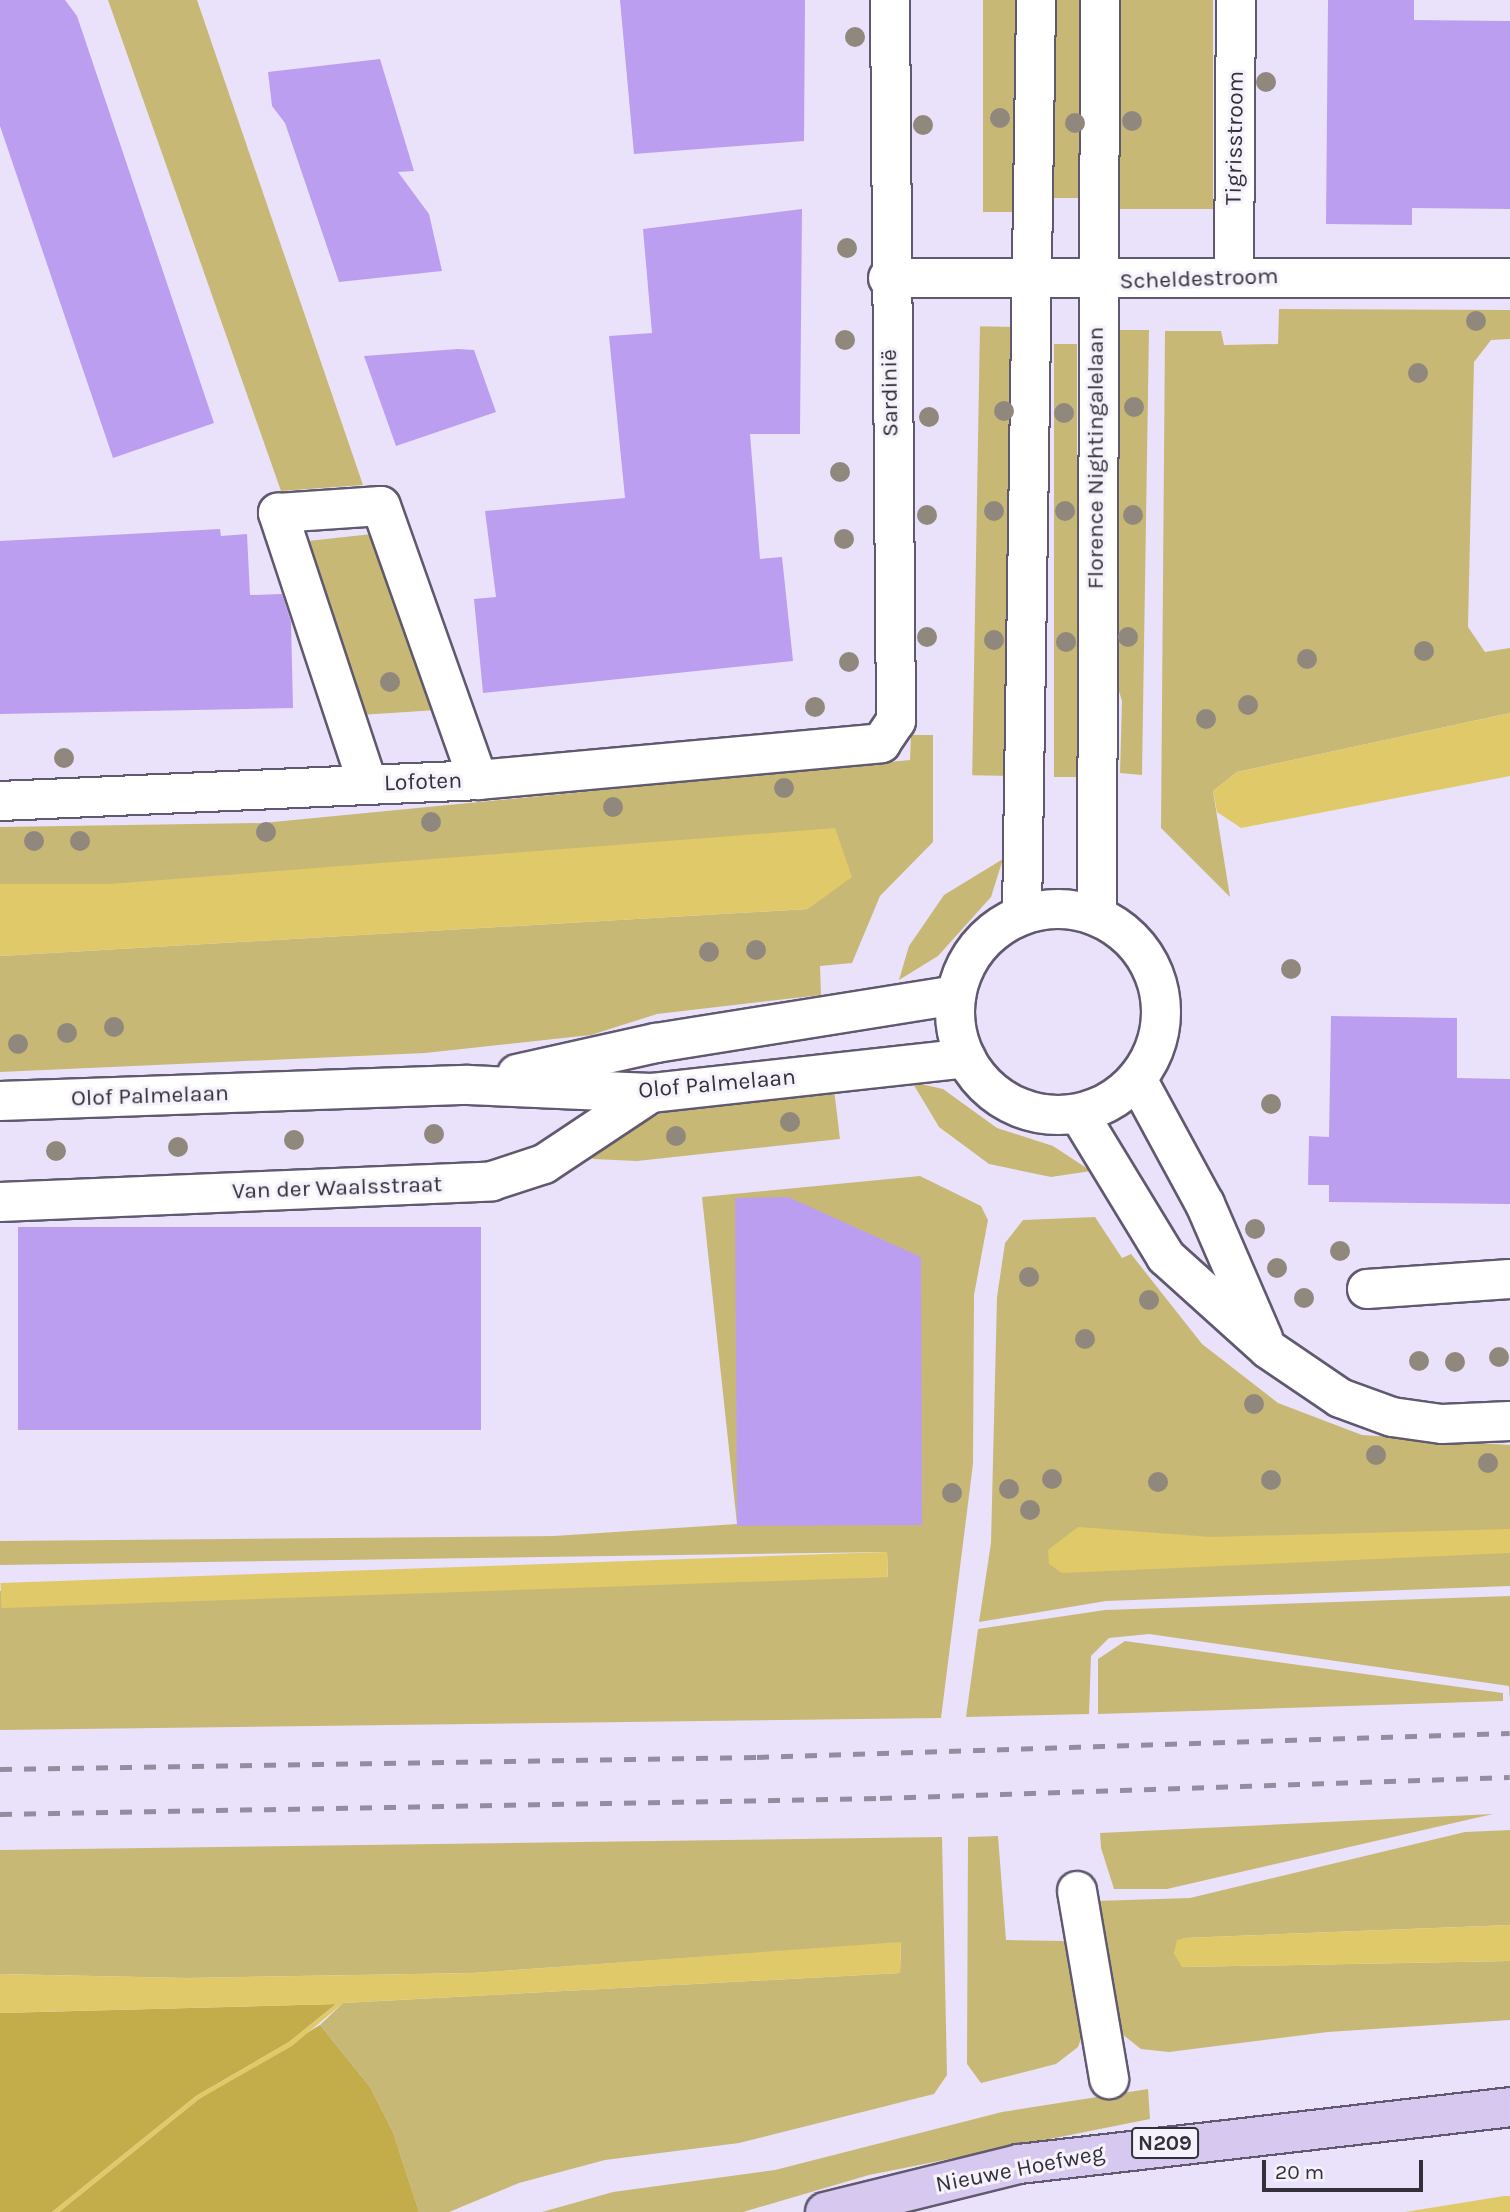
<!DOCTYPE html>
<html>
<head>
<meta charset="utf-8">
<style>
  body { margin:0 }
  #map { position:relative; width:1510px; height:2212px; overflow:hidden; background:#eae2fb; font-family:Karla,sans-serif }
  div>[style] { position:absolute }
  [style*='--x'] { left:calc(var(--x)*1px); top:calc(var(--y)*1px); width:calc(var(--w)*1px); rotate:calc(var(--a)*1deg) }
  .green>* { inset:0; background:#c8b875; transform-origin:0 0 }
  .forest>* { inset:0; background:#c3ac4a }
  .water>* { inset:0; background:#e0c968; transform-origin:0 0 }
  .building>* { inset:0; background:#bc9ef1; transform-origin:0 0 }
  .roads { filter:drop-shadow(2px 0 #60596f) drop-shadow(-2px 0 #60596f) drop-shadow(0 2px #60596f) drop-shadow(0 -2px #60596f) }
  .minor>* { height:38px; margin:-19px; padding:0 19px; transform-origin:19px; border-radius:19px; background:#fff }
  .minor>.ring { margin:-19px; padding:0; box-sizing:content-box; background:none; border:38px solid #fff; border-radius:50% }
  .major>* { height:38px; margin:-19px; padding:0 19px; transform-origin:19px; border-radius:19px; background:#d6c8ee }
  .rail>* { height:5px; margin-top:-2.5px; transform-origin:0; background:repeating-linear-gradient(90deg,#938e9f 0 12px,transparent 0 24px) }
  .trees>* { width:20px; height:20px; margin:-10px; border-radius:50%; background:#91887d }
  span { translate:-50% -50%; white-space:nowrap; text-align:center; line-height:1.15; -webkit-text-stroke:6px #f5f2fc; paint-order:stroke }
  .shield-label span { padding:2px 5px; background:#f5f2fc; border:2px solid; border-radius:5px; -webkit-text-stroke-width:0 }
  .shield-label { font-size:21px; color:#333039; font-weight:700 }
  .street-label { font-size:23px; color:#333039 }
  .scale { position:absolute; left:1262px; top:2160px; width:161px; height:32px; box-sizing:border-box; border:4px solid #333039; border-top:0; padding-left:9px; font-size:21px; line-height:24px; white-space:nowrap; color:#333039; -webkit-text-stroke:5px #f5f2fc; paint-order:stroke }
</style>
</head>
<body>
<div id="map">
  <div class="green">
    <i style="clip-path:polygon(108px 0,197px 0,363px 485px,281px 491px)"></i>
    <i style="left:983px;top:0;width:37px;height:212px"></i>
    <i style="left:1054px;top:0;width:26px;height:198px"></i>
    <i style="left:1114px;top:0;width:99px;height:209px"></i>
    <i style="clip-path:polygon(1279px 309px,1510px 310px,1510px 339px,1491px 340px,1474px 362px,1468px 627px,1485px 652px,1510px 648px,1510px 713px,1237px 772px,1213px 791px,1230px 897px,1161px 828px,1165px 331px,1221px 331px,1224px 345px,1278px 344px)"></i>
    <i style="left:1021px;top:327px;width:449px;height:41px;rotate:91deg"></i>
    <i style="clip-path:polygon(1113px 330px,1149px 330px,1142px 775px,1120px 773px,1122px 701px,1108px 656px)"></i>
    <i style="left:1054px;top:344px;width:23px;height:433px"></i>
    <i style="clip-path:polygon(372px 534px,437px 710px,360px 715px,308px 541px)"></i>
    <i style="clip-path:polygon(911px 735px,933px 735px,933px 842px,880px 896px,852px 963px,820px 966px,821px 995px,657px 1014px,591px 1035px,425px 1053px,0 1072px,0 956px,808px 909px,0 884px,0 827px,263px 823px,910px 760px)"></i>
    <i style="clip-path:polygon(1003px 859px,991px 897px,938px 956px,899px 980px,909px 946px,944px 895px)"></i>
    <i style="clip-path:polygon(912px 1082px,943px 1089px,997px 1128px,1053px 1146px,1091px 1171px,1051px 1177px,989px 1164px,939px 1127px)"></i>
    <i style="clip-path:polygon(834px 1089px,840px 1139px,637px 1161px,593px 1159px,588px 1153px,667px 1110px)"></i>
    <i style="clip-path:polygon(920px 1176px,981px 1206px,988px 1220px,974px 1295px,973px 1464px,941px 1718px,0 1730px,0 1591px,888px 1577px,887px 1552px,0 1565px,0 1541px,554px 1536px,737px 1524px,702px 1197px)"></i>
    <i style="clip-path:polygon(1095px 1217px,1122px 1258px,1131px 1254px,1202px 1344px,1278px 1403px,1362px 1435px,1510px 1445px,1510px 1586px,1106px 1601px,979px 1622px,991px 1543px,997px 1297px,1005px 1243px,1023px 1220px)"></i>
    <i style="clip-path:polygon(1510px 1596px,1510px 1700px,1509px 1686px,1149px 1634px,1109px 1638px,1091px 1656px,1089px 1714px,966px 1717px,978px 1629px,1105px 1610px)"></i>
    <i style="clip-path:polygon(1125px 1641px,1503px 1693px,1503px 1701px,1098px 1714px,1098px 1659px)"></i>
    <i style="clip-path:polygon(1493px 1814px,1167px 1889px,1114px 1889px,1101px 1848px,1100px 1833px)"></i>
    <i style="clip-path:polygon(1510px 1830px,1510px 1925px,1185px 1938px,1174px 1953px,1183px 1967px,1510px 1961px,1510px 2020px,1328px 2032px,1169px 2052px,1141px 2049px,1117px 2030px,1095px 1901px,1190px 1898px,1465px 1832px)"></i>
    <i style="clip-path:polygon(998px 1836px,1006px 1940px,1068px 1941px,1083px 2033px,1078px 2047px,1056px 2064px,981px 2083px,967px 2064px,968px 1837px)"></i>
    <i style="clip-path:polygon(942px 1837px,947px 2075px,934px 2094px,739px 2143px,605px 2160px,519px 2183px,449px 2212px,419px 2212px,393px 2132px,370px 2087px,320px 2025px,343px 2003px,900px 1973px,901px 1943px,473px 1973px,187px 1978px,0 1974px,0 1850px)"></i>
    <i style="clip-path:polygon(1148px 2089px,1150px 2119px,869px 2175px,743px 2212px,542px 2212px,613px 2192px,775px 2170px,1002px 2112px)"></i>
  </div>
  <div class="forest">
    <i style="clip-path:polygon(336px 2004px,289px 2042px,196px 2096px,52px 2212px,0 2212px,0 2013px)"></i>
    <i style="clip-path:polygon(320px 2025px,370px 2087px,393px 2132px,419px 2212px,59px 2212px,199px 2099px)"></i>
  </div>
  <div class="water">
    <i style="clip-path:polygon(1510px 713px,1510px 776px,1241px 828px,1217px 812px,1213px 791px,1237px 772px)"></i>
    <i style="clip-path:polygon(835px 828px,852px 877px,808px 909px,0 956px,0 884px,109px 884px)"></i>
    <i style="clip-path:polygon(1078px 1527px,1211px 1537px,1510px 1529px,1510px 1553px,1062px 1573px,1049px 1564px,1048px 1550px)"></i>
    <i style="left:887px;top:1552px;width:25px;height:887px;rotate:88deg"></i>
    <i style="clip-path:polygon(1510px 1925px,1510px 1961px,1182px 1967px,1174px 1953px,1177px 1940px,1185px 1938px)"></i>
    <i style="clip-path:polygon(901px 1942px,900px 1973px,343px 2003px,292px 2046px,199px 2099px,59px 2212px,52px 2212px,196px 2096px,289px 2042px,336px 2004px,0 2013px,0 1974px,187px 1978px,473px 1973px)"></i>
    <i style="clip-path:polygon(1504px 2196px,1510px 2196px,1510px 2212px,1405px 2212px)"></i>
  </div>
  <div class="building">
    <i style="clip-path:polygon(0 0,65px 0,77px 16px,214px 423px,113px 458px,0 126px)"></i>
    <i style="clip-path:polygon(620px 0,805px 0,804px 141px,634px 154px)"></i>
    <i style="clip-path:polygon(1328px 0,1414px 0,1414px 20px,1510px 21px,1510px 209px,1412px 208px,1412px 225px,1326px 224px)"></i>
    <i style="clip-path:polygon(380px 59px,414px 171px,398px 172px,429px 214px,442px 271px,339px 282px,285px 123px,272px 106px,268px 72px)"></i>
    <i style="clip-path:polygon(802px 209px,800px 434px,750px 434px,760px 559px,782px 557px,793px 661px,483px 693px,474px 599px,496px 597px,485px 511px,625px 498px,609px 336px,652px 333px,643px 229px)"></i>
    <i style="clip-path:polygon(458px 349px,474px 350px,496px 412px,396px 446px,364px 356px)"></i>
    <i style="clip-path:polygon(220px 529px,221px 536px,247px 534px,250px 595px,282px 594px,291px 622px,293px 708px,0 714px,0 541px)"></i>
    <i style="clip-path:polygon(1331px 1016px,1457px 1018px,1457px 1078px,1510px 1079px,1510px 1204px,1329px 1202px,1329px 1185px,1308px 1185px,1309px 1136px,1329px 1137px)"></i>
    <i style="clip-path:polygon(788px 1197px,921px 1257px,922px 1525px,737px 1526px,735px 1198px)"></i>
    <i style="left:481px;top:1227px;width:203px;height:463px;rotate:90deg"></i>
  </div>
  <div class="roads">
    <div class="minor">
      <i style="--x:1234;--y:275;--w:275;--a:-89.6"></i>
      <i style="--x:888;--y:278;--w:622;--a:0"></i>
      <i style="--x:368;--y:785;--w:287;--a:-108.3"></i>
      <i style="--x:278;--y:513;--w:103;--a:-3.9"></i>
      <i style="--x:381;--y:506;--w:291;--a:70.5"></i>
      <i style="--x:0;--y:801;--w:478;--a:-2.5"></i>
      <i style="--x:478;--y:780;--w:405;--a:-5.2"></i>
      <i style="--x:881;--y:743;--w:27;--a:-56"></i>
      <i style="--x:896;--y:721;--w:721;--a:-90.48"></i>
      <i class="ring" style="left:955px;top:909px;width:168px;height:168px"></i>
      <i style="--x:1022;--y:915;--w:915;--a:-89.12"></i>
      <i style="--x:1097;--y:916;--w:916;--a:-89.81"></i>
      <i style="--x:517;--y:1074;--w:142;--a:-12.6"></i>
      <i style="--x:656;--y:1043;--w:304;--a:-9.1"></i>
      <i style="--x:1137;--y:1079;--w:142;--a:61.5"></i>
      <i style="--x:1205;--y:1204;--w:146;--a:66.6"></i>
      <i style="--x:0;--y:1101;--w:468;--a:-2"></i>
      <i style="--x:468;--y:1085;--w:183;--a:2.5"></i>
      <i style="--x:651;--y:1093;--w:317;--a:-6.3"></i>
      <i style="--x:1079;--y:1114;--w:167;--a:58.7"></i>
      <i style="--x:1166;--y:1257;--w:137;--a:42"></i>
      <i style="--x:1268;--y:1349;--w:87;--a:34.2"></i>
      <i style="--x:1340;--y:1398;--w:55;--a:20.1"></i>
      <i style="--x:1392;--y:1417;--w:50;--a:8"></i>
      <i style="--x:1442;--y:1424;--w:68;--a:-2.5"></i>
      <i style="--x:0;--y:1202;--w:492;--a:-2.4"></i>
      <i style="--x:492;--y:1181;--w:55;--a:-18.1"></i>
      <i style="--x:544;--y:1164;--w:128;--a:-33.6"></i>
      <i style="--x:1367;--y:1289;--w:143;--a:-4"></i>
      <i style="--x:1077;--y:1891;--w:191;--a:80.3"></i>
    </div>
    <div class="major">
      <i style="--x:825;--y:2212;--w:200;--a:-13.9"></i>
      <i style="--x:1019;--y:2164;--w:494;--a:-6.6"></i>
    </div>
  </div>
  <div class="rail">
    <i style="--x:0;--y:1769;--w:757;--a:-0.91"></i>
    <i style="--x:757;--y:1757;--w:753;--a:-1.83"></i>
    <i style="--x:0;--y:1814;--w:880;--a:-1.04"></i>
    <i style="--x:880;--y:1798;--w:630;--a:-1.91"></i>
  </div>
  <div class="trees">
    <i style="left:855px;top:37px"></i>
    <i style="left:1266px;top:82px"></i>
    <i style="left:1000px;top:118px"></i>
    <i style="left:1132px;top:121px"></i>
    <i style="left:1075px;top:123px"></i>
    <i style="left:923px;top:125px"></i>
    <i style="left:847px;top:248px"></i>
    <i style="left:1476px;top:321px"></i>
    <i style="left:845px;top:340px"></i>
    <i style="left:1418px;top:373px"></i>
    <i style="left:1134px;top:407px"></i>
    <i style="left:1004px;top:411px"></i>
    <i style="left:1064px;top:413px"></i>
    <i style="left:929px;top:417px"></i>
    <i style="left:840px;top:472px"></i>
    <i style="left:994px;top:511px"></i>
    <i style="left:1065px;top:511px"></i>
    <i style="left:927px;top:515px"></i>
    <i style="left:1133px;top:515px"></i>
    <i style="left:844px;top:539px"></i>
    <i style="left:927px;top:637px"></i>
    <i style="left:1128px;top:637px"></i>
    <i style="left:994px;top:640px"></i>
    <i style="left:1066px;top:642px"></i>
    <i style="left:1424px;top:651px"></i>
    <i style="left:1307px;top:659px"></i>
    <i style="left:849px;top:662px"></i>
    <i style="left:390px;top:682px"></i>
    <i style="left:1248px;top:705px"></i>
    <i style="left:815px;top:707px"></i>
    <i style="left:1206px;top:719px"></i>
    <i style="left:64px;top:758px"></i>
    <i style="left:784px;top:788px"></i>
    <i style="left:613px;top:807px"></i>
    <i style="left:431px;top:822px"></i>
    <i style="left:266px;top:832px"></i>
    <i style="left:34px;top:841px"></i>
    <i style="left:80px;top:841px"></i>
    <i style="left:756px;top:950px"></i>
    <i style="left:709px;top:952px"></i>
    <i style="left:1291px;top:969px"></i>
    <i style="left:114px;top:1027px"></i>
    <i style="left:67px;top:1033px"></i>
    <i style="left:18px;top:1044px"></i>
    <i style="left:1271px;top:1104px"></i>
    <i style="left:790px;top:1122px"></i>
    <i style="left:434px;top:1134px"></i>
    <i style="left:676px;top:1136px"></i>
    <i style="left:294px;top:1140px"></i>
    <i style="left:178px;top:1147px"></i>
    <i style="left:56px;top:1151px"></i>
    <i style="left:1255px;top:1229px"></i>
    <i style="left:1340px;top:1251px"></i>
    <i style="left:1277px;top:1268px"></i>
    <i style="left:1029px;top:1277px"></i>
    <i style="left:1304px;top:1298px"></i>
    <i style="left:1149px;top:1300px"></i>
    <i style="left:1085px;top:1339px"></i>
    <i style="left:1499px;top:1357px"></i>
    <i style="left:1419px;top:1361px"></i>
    <i style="left:1455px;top:1362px"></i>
    <i style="left:1254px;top:1404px"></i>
    <i style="left:1376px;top:1455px"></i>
    <i style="left:1488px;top:1463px"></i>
    <i style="left:1052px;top:1479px"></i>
    <i style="left:1271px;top:1480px"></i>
    <i style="left:1158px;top:1482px"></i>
    <i style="left:1009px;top:1489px"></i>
    <i style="left:952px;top:1493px"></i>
    <i style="left:1030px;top:1510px"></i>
  </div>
  <div class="shield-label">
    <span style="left:1165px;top:2143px">N209</span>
  </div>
  <div class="street-label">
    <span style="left:1235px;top:138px;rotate:-89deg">Tigrisstroom</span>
    <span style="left:1199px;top:279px;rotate:-2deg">Scheldestroom</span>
    <span style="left:890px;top:393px;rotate:-91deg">Sardinië</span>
    <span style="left:1096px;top:458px;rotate:-90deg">Florence Nightingalelaan</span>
    <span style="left:423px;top:782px;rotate:-2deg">Lofoten</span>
    <span style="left:717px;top:1084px;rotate:-5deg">Olof Palmelaan</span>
    <span style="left:150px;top:1096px;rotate:-2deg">Olof Palmelaan</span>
    <span style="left:337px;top:1188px;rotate:-2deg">Van der Waalsstraat</span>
    <span style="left:1020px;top:2169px;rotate:-11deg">Nieuwe Hoefweg</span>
  </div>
  <div class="scale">20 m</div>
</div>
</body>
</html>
